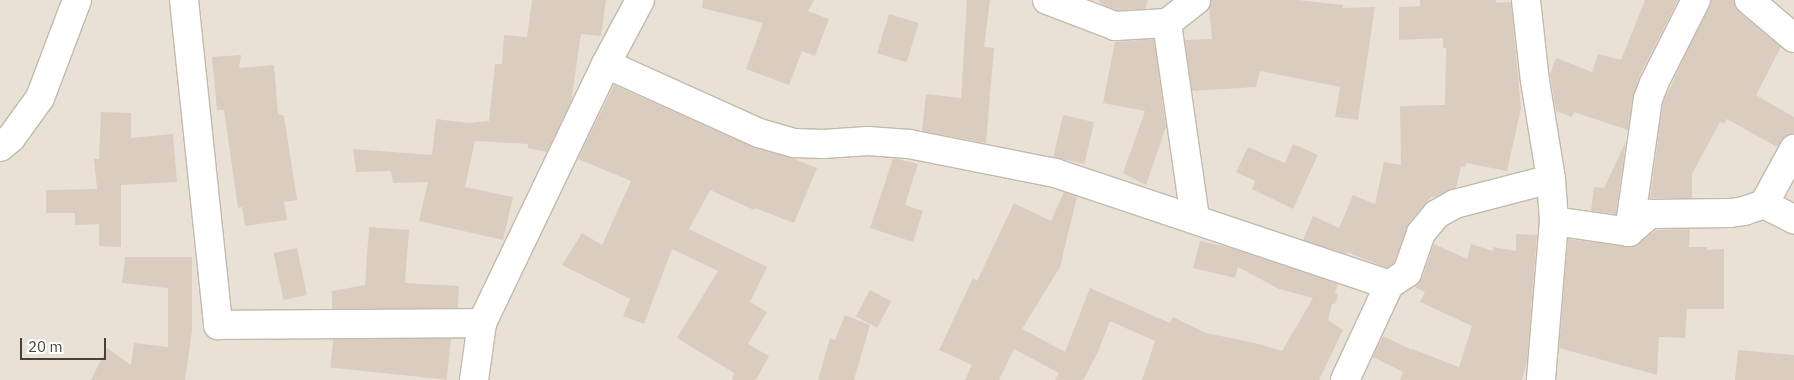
<!DOCTYPE html>
<html>
<head>
<meta charset="utf-8">
<style>
  body { margin:0 }
  #map { position:relative; width:1794px; height:380px; overflow:hidden; background:#f4f0e8; font-family:"IBM Plex Sans",sans-serif }
  div>[style] { position:absolute }
  [style*='--x'] { left:calc(var(--x)*1px); top:calc(var(--y)*1px); width:calc(var(--w)*1px); rotate:calc(var(--a)*1deg) }
  .residential>* { inset:0; background:#e9e1d6; transform-origin:0 0 }
  .building>* { inset:0; background:#dacdc0; transform-origin:0 0 }
  .roads { filter:drop-shadow(1px 0 #c3b9ad) drop-shadow(-1px 0 #c3b9ad) drop-shadow(0 1px #c3b9ad) drop-shadow(0 -1px #c3b9ad) }
  .street>* { height:28px; margin:-14px; padding:0 14px; transform-origin:14px; border-radius:14px; background:#fff }
  span { translate:-50% -50%; white-space:nowrap; text-align:center; line-height:1.15; -webkit-text-stroke:4px #fff; paint-order:stroke }
  .scale { position:absolute; left:20px; top:338px; width:86px; height:22px; box-sizing:border-box; border:2px solid #483f36; border-top:0; padding-left:6px; font-size:15px; line-height:18px; white-space:nowrap; color:#483f36; -webkit-text-stroke:4px #fff; paint-order:stroke }
</style>
</head>
<body>
<div id="map">
  <div class="residential">
    <i style="left:0;top:0;width:1794px;height:380px"></i>
  </div>
  <div class="building">
    <i style="clip-path:polygon(532px 0,606px 0,601px 36px,581px 34px,571px 102px,547px 152px,528px 148px,528px 144px,475px 141px,465px 187px,513px 197px,503px 240px,419px 221px,428px 182px,393px 183px,391px 171px,356px 172px,353px 149px,432px 155px,436px 119px,468px 123px,489px 121px,495px 64px,502px 64px,504px 35px,527px 37px)"></i>
    <i style="clip-path:polygon(703px 0,814px 0,808px 11px,829px 19px,815px 56px,802px 51px,789px 85px,746px 69px,763px 23px,702px 8px)"></i>
    <i style="clip-path:polygon(967px 0,990px 0,984px 47px,994px 48px,986px 143px,922px 131px,926px 94px,961px 98px)"></i>
    <i style="clip-path:polygon(1098px 0,1148px 0,1145px 9px,1117px 10px,1102px 4px)"></i>
    <i style="clip-path:polygon(1211px 0,1298px 0,1343px 5px,1342px 8px,1375px 7px,1358px 120px,1335px 117px,1340px 87px,1260px 71px,1256px 87px,1192px 91px,1185px 40px,1212px 39px,1209px 8px)"></i>
    <i style="clip-path:polygon(1420px 0,1496px 0,1496px 3px,1511px 2px,1521px 108px,1507px 171px,1466px 163px,1465px 167px,1461px 166px,1456px 188px,1435px 197px,1431px 197px,1425px 204px,1409px 223px,1394px 263px,1387px 268px,1347px 252px,1346px 254px,1303px 240px,1313px 216px,1339px 228px,1353px 195px,1375px 204px,1384px 162px,1401px 165px,1400px 106px,1445px 105px,1446px 48px,1443px 48px,1443px 38px,1399px 40px,1399px 7px,1420px 6px)"></i>
    <i style="clip-path:polygon(1645px 0,1678px 0,1639px 77px,1633px 97px,1628px 130px,1574px 112px,1572px 117px,1556px 111px,1550px 74px,1556px 58px,1592px 72px,1598px 54px,1621px 60px)"></i>
    <i style="clip-path:polygon(1711px 0,1734px 0,1739px 12px,1781px 47px,1756px 95px,1794px 117px,1794px 133px,1785px 136px,1777px 147px,1727px 119px,1724px 124px,1720px 122px,1692px 174px,1692px 198px,1650px 198px,1663px 103px)"></i>
    <i style="left:889px;top:14px;width:31px;height:41px;rotate:17deg"></i>
    <i style="clip-path:polygon(1154px 39px,1166px 127px,1146px 185px,1123px 173px,1145px 111px,1103px 103px,1115px 42px)"></i>
    <i style="clip-path:polygon(241px 55px,239px 68px,274px 65px,278px 114px,284px 116px,297px 200px,284px 202px,287px 220px,245px 226px,242px 207px,238px 208px,224px 110px,217px 110px,212px 57px)"></i>
    <i style="clip-path:polygon(614px 85px,753px 147px,792px 158px,817px 168px,794px 223px,755px 208px,754px 210px,710px 190px,689px 229px,767px 267px,750px 302px,767px 312px,748px 344px,769px 356px,756px 380px,732px 380px,734px 373px,677px 338px,718px 271px,672px 249px,644px 324px,623px 316px,630px 299px,562px 265px,582px 233px,602px 245px,631px 181px,578px 159px)"></i>
    <i style="clip-path:polygon(101px 112px,131px 113px,131px 138px,173px 134px,177px 182px,121px 185px,121px 247px,99px 246px,99px 224px,75px 225px,75px 213px,46px 213px,46px 190px,97px 189px,94px 159px,99px 159px)"></i>
    <i style="left:1063px;top:115px;width:32px;height:43px;rotate:13deg"></i>
    <i style="clip-path:polygon(1626px 141px,1616px 214px,1591px 211px,1594px 187px,1604px 188px)"></i>
    <i style="clip-path:polygon(1293px 144px,1318px 155px,1293px 209px,1252px 189px,1255px 181px,1236px 172px,1248px 147px,1285px 163px)"></i>
    <i style="clip-path:polygon(893px 158px,918px 164px,905px 205px,923px 211px,913px 242px,870px 228px)"></i>
    <i style="clip-path:polygon(1064px 192px,1077px 197px,1060px 267px,1022px 329px,1065px 352px,1090px 288px,1170px 323px,1173px 317px,1206px 333px,1255px 343px,1282px 351px,1313px 298px,1279px 289px,1238px 267px,1235px 278px,1193px 268px,1200px 241px,1231px 248px,1338px 284px,1335px 293px,1338px 295px,1335px 304px,1332px 304px,1328px 320px,1343px 330px,1319px 380px,1142px 380px,1155px 341px,1110px 321px,1097px 354px,1083px 380px,1055px 380px,1059px 373px,1014px 349px,999px 380px,965px 380px,972px 365px,939px 350px,973px 278px,977px 281px,1014px 203px,1051px 221px)"></i>
    <i style="clip-path:polygon(369px 227px,409px 230px,405px 283px,459px 286px,458px 308px,332px 309px,332px 291px,365px 285px)"></i>
    <i style="clip-path:polygon(1690px 229px,1689px 247px,1707px 247px,1707px 250px,1724px 249px,1724px 309px,1687px 309px,1685px 338px,1659px 337px,1657px 375px,1559px 348px,1568px 239px,1631px 247px,1656px 230px)"></i>
    <i style="clip-path:polygon(1516px 234px,1537px 235px,1527px 362px,1522px 380px,1400px 380px,1403px 372px,1373px 357px,1383px 336px,1412px 350px,1412px 349px,1459px 367px,1472px 326px,1420px 302px,1425px 292px,1415px 287px,1422px 278px,1434px 244px,1467px 259px,1471px 244px,1493px 251px,1493px 247px,1516px 251px)"></i>
    <i style="left:297px;top:248px;width:48px;height:24px;rotate:78deg"></i>
    <i style="clip-path:polygon(125px 257px,192px 257px,192px 331px,185px 380px,91px 380px,107px 348px,131px 365px,134px 343px,168px 347px,168px 288px,122px 283px)"></i>
    <i style="left:870px;top:290px;width:24px;height:30px;rotate:28deg"></i>
    <i style="clip-path:polygon(845px 315px,870px 325px,854px 380px,818px 380px,830px 338px,835px 340px)"></i>
    <i style="left:451px;top:339px;width:41px;height:117px;rotate:96deg"></i>
    <i style="clip-path:polygon(1738px 350px,1794px 355px,1794px 380px,1735px 380px)"></i>
  </div>
  <div class="roads">
    <div class="street">
      <i style="--x:184;--y:0;--w:327;--a:84"></i>
      <i style="--x:218;--y:325;--w:264;--a:-0.4"></i>
      <i style="--x:1047;--y:0;--w:73;--a:20.9"></i>
      <i style="--x:1115;--y:26;--w:52;--a:-3.3"></i>
      <i style="--x:1526;--y:0;--w:81;--a:83.7"></i>
      <i style="--x:1535;--y:81;--w:99;--a:80.7"></i>
      <i style="--x:1551;--y:179;--w:42;--a:85.9"></i>
      <i style="--x:1554;--y:221;--w:160;--a:94.7"></i>
      <i style="--x:1749;--y:0;--w:59;--a:40.2"></i>
      <i style="--x:606;--y:64;--w:168;--a:24.3"></i>
      <i style="--x:759;--y:133;--w:37;--a:16"></i>
      <i style="--x:795;--y:143;--w:28;--a:2"></i>
      <i style="--x:823;--y:144;--w:45;--a:-3.8"></i>
      <i style="--x:868;--y:141;--w:41;--a:4.2"></i>
      <i style="--x:909;--y:144;--w:149;--a:11.2"></i>
      <i style="--x:1055;--y:173;--w:352;--a:18.5"></i>
      <i style="--x:0;--y:147;--w:14;--a:-39"></i>
      <i style="--x:11;--y:138;--w:49;--a:-54.1"></i>
      <i style="--x:40;--y:98;--w:105;--a:-69.3"></i>
      <i style="--x:1764;--y:204;--w:63;--a:-61.4"></i>
      <i style="--x:1195;--y:218;--w:197;--a:-98.2"></i>
      <i style="--x:1167;--y:23;--w:37;--a:-38"></i>
      <i style="--x:1554;--y:221;--w:76;--a:8.3"></i>
      <i style="--x:1629;--y:232;--w:134;--a:-81.9"></i>
      <i style="--x:1648;--y:99;--w:17;--a:-69"></i>
      <i style="--x:1654;--y:83;--w:93;--a:-63.2"></i>
      <i style="--x:1629;--y:232;--w:28;--a:-41"></i>
      <i style="--x:1650;--y:214;--w:80;--a:-0.7"></i>
      <i style="--x:1730;--y:213;--w:14;--a:-8"></i>
      <i style="--x:1744;--y:211;--w:21;--a:-19"></i>
      <i style="--x:1764;--y:204;--w:34;--a:27"></i>
      <i style="--x:474;--y:380;--w:58;--a:-82"></i>
      <i style="--x:482;--y:323;--w:287;--a:-64.4"></i>
      <i style="--x:606;--y:64;--w:72;--a:-62"></i>
      <i style="--x:1345;--y:380;--w:105;--a:-65.1"></i>
      <i style="--x:1389;--y:285;--w:22;--a:-34"></i>
      <i style="--x:1407;--y:273;--w:42;--a:-70.7"></i>
      <i style="--x:1421;--y:233;--w:25;--a:-50"></i>
      <i style="--x:1437;--y:214;--w:21;--a:-29"></i>
      <i style="--x:1455;--y:204;--w:99;--a:-14.6"></i>
    </div>
  </div>
  <div class="scale">20 m</div>
</div>
</body>
</html>
